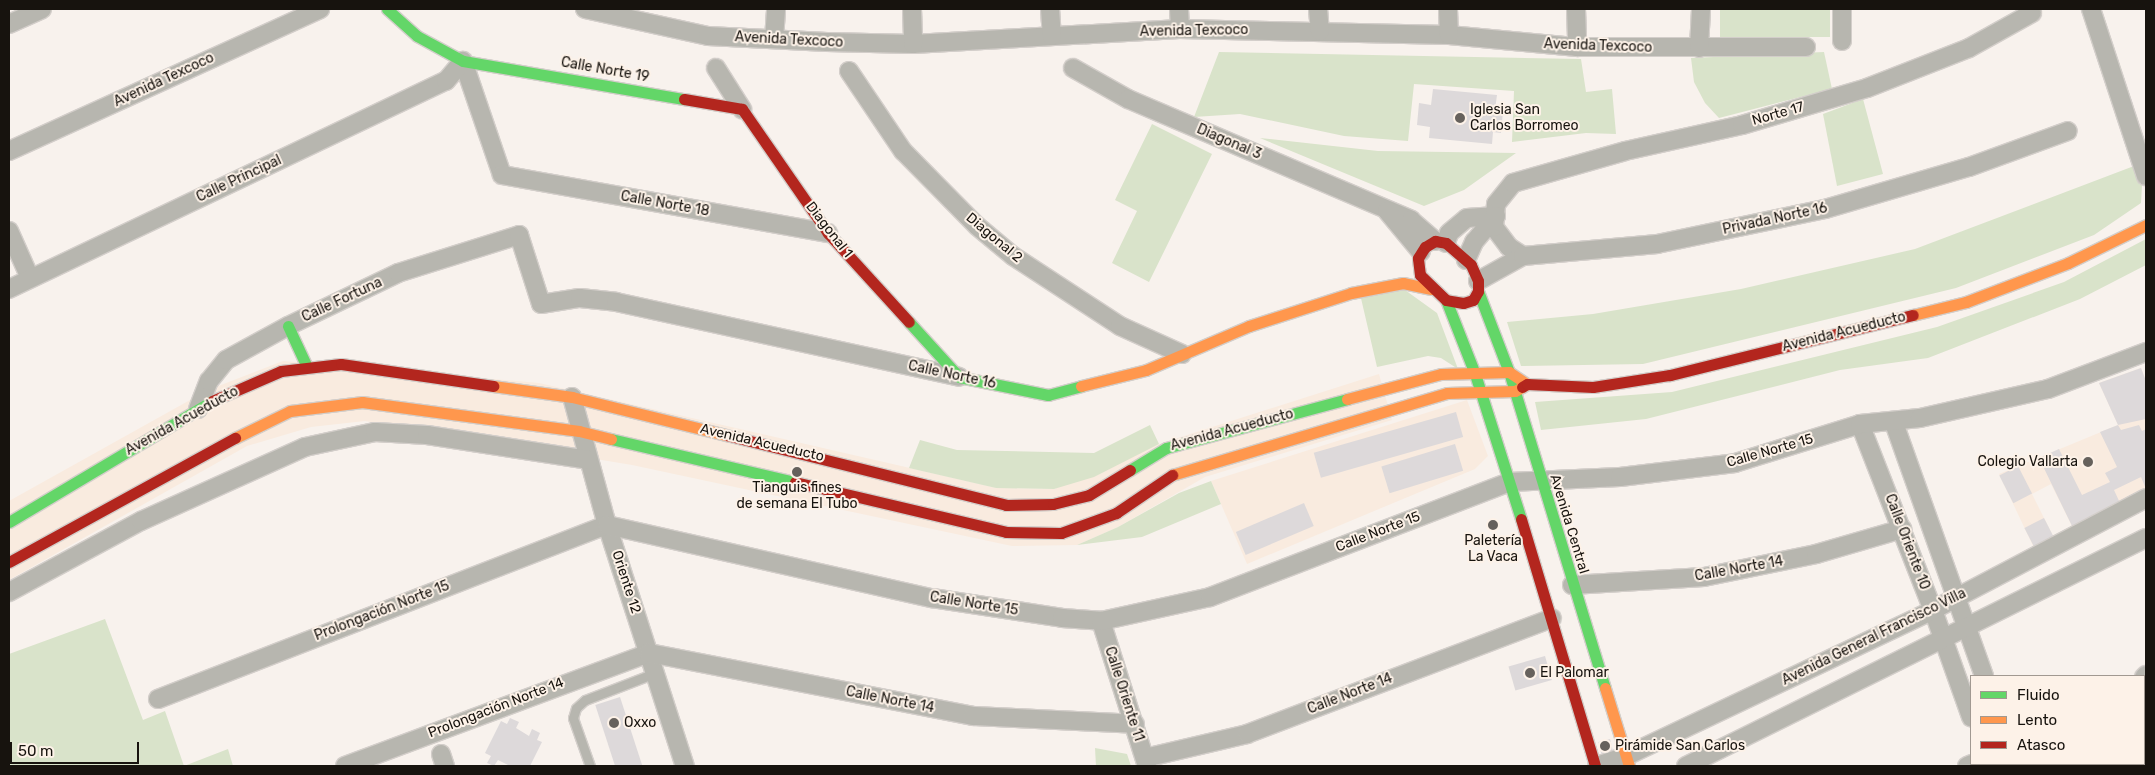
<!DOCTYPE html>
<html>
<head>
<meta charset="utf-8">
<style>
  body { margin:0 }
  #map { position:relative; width:2155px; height:775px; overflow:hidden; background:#f8f2ed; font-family:Rubik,sans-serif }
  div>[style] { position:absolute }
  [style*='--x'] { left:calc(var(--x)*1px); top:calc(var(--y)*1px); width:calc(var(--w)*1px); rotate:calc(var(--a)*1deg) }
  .built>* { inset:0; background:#f9ebdf }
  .green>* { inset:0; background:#d9e3ca; transform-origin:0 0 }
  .building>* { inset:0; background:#ddd9da; transform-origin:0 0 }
  .roads { filter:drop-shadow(1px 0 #d3ceca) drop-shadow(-1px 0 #d3ceca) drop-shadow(0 1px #d3ceca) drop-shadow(0 -1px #d3ceca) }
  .lane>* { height:9px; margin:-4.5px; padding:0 4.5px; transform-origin:4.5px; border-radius:4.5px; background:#b7b6af }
  .street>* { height:18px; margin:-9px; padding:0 9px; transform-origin:9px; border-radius:9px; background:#b7b6af }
  .fast>* { height:11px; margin:-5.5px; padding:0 5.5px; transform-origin:5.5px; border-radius:5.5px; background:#63d668 }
  .slow>* { height:11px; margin:-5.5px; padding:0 5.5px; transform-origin:5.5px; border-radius:5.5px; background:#ff974d }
  .jam>* { height:11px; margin:-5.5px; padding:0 5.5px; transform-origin:5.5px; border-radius:5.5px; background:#b3261e }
  .dots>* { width:14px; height:14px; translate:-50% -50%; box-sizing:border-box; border:2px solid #fdf2e8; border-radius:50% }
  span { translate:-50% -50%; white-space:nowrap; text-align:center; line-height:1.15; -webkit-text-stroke:4px #fdf2e8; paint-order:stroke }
  .street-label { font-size:14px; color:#17130e }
  .poi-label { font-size:14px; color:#17130e }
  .left { translate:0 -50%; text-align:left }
  .right { translate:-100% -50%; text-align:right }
  .frame { position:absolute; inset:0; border:10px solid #17130e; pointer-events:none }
  .legend { position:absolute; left:1970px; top:675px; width:175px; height:90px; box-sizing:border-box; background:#fdf2e8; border:1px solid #a19991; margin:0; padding:6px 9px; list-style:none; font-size:15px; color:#17130e }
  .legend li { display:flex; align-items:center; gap:10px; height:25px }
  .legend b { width:25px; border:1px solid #a19991 }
  .scale { position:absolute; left:10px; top:742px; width:129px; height:22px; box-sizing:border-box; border:2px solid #17130e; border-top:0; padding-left:6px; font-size:15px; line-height:18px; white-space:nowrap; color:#17130e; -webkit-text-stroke:4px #fdf2e8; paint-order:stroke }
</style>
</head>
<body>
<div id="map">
  <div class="built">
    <i style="clip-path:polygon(283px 361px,539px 383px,997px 488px,1054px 489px,1159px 444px,1379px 374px,1392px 420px,1205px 477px,1118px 527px,1077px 545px,1012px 546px,632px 465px,365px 421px,311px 427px,247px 446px,9px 580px,9px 501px,208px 390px)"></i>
    <i style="clip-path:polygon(2141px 368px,2146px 381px,2146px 490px,2072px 526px,2051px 484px,2032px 494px,2054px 538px,2034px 548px,1999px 474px,2118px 425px,2099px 383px)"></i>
    <i style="clip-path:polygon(1467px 400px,1488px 456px,1475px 469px,1247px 564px,1211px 481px)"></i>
  </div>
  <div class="green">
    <i style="left:1720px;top:9px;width:110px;height:28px"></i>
    <i style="clip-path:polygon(1219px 52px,1581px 59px,1586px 92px,1612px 89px,1616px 134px,1586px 133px,1512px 142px,1514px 91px,1414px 84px,1408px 141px,1344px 136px,1240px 114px,1194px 117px)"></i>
    <i style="clip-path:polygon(1824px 52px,1832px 89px,1719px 118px,1705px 103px,1694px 82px,1691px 58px)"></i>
    <i style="clip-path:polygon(1863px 99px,1883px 174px,1837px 186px,1823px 114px)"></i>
    <i style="clip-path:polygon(1152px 124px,1212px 154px,1149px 282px,1112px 263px,1137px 211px,1115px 200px)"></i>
    <i style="clip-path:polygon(1260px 138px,1378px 151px,1516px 153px,1464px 190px,1424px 206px)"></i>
    <i style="clip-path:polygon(2134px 166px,2142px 185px,2141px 203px,2094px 235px,1956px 288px,1643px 364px,1521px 366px,1507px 322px,1593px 314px,1741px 289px,1915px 249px)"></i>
    <i style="clip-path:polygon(2146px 239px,2146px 265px,2080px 299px,1928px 358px,1840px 370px,1646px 419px,1541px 430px,1535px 402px,1672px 392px,1937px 327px,2064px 282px)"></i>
    <i style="clip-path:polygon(1398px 285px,1437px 313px,1458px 369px,1441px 358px,1428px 356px,1377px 367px,1360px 294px)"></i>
    <i style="clip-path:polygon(1150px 425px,1159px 444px,1094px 477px,1054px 489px,996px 488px,909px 468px,920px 440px,957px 450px,1094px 453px)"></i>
    <i style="clip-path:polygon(1211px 481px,1221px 504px,1142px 537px,1077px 545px,1118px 527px,1179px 493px)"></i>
    <i style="clip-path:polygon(105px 619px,143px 720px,165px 711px,184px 766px,228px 749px,233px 766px,9px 766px,9px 654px)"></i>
    <i style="clip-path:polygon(1095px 748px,1127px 754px,1131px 766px,1096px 766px)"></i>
  </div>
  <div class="building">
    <i style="clip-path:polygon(1433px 89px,1497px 95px,1495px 110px,1503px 111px,1501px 133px,1493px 132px,1492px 144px,1429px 138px,1430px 127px,1417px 125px,1419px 103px,1431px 105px)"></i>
    <i style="clip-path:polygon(2141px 368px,2146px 381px,2146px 419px,2118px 425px,2099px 383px)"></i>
    <i style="left:1456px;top:412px;width:26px;height:148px;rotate:74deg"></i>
    <i style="clip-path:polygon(2118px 425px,2121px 430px,2139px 425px,2142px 431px,2146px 429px,2146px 489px,2141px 477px,2114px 490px,2120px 503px,2072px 526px,2039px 458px,2059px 449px,2082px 495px,2110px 482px,2105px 473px,2117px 467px,2100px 432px)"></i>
    <i style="left:1455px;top:444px;width:28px;height:77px;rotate:73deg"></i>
    <i style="left:2018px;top:466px;width:31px;height:21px;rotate:63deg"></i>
    <i style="left:1304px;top:503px;width:25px;height:74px;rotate:67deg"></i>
    <i style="left:2044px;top:518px;width:22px;height:22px;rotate:63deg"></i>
    <i style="left:1545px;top:656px;width:25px;height:38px;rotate:74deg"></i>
    <i style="left:620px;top:697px;width:73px;height:26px;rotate:72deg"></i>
    <i style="clip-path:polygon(510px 718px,519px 722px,516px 728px,529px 736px,532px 729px,540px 733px,537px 740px,542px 742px,530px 766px,510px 766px,498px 760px,494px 766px,487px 763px,491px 756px,485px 753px,501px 721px,507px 724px)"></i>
    <i style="left:1610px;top:739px;width:12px;height:12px;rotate:76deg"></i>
  </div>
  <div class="roads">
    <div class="lane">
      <i style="--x:590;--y:766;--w:51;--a:-109.5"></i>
      <i style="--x:573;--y:718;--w:10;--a:-73"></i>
      <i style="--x:576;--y:708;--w:12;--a:-42"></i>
      <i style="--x:585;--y:700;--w:75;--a:-21.1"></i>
    </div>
    <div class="street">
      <i style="--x:585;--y:9;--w:126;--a:12.4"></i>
      <i style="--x:708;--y:36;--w:119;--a:2.9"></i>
      <i style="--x:827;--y:42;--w:86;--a:1.3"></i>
      <i style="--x:913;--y:44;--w:267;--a:-3.2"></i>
      <i style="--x:1180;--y:29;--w:269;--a:1.3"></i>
      <i style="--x:1449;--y:35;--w:129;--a:5.4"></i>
      <i style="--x:1577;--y:47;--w:229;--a:0"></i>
      <i style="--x:912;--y:9;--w:35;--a:88"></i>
      <i style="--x:1050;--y:9;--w:27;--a:86"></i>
      <i style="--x:1179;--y:9;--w:20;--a:87"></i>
      <i style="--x:1318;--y:9;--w:22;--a:85"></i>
      <i style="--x:1448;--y:9;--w:26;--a:88"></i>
      <i style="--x:1576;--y:9;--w:38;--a:88"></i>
      <i style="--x:1842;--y:9;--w:32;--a:90"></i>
      <i style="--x:2091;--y:9;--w:176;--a:71.8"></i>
      <i style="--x:9;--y:24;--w:36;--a:-24"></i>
      <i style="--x:774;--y:39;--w:30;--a:-86"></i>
      <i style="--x:1699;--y:48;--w:39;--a:-87"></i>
      <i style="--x:463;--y:61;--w:120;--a:71.1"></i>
      <i style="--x:502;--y:175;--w:331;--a:10.1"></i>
      <i style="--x:716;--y:68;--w:49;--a:57.6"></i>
      <i style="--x:1073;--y:68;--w:63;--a:29.4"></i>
      <i style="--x:1128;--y:99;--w:308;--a:23.1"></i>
      <i style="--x:1411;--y:220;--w:32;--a:41"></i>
      <i style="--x:849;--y:71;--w:97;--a:56"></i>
      <i style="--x:903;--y:151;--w:105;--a:45.4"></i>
      <i style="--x:977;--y:226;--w:47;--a:39.8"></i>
      <i style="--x:1013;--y:256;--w:128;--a:33.2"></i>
      <i style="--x:1120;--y:326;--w:68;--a:24.3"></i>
      <i style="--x:9;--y:151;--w:342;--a:-24.5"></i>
      <i style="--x:1387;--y:211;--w:53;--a:50.3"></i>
      <i style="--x:9;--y:231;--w:51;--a:65.9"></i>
      <i style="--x:1446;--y:243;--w:10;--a:-73"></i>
      <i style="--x:1449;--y:233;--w:23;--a:-40"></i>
      <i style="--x:1467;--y:218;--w:29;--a:-4"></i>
      <i style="--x:1523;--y:256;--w:17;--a:-147"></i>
      <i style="--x:1509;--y:247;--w:25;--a:-127"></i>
      <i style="--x:1494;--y:227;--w:23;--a:-85"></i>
      <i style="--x:1496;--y:204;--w:27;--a:-51"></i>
      <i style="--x:1513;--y:183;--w:116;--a:-15.9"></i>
      <i style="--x:1625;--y:151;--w:120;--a:-12.5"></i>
      <i style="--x:1742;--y:125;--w:130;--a:-16.5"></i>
      <i style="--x:1867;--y:88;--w:110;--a:-21.4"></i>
      <i style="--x:1969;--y:48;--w:72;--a:-29.1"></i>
      <i style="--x:1466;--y:260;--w:20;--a:-66"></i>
      <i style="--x:1474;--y:242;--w:34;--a:-50"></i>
      <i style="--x:1478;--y:281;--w:51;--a:-29.1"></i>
      <i style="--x:1523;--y:256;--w:135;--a:-5.1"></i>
      <i style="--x:1657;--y:244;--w:172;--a:-11.8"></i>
      <i style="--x:1825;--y:209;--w:150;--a:-16.3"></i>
      <i style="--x:1969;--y:167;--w:105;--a:-20"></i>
      <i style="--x:9;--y:289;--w:484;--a:-25.5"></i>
      <i style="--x:446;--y:81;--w:26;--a:-50"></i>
      <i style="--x:572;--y:397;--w:133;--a:74.7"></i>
      <i style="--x:607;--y:525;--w:253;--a:72.1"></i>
      <i style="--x:198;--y:409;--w:30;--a:-69"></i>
      <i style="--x:209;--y:381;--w:27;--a:-51"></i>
      <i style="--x:226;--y:360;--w:71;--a:-28.7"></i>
      <i style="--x:288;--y:326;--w:122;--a:-25.7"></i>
      <i style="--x:398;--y:273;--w:127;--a:-17.4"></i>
      <i style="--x:519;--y:235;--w:72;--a:72.3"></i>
      <i style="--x:541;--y:304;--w:39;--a:-9"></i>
      <i style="--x:580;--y:298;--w:36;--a:6"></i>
      <i style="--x:616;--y:302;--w:351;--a:12.3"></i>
      <i style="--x:1894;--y:423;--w:269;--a:70.4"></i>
      <i style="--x:1860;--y:424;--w:200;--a:68.6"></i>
      <i style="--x:1933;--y:610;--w:114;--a:70.4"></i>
      <i style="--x:1572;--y:585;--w:132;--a:-3.5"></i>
      <i style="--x:1704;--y:577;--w:114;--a:-11.6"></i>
      <i style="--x:1816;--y:554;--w:90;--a:-16.2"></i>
      <i style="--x:9;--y:592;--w:150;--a:-28.3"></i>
      <i style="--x:141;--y:521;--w:180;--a:-24.3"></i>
      <i style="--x:305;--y:447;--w:72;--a:-12.1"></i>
      <i style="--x:375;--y:432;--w:52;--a:3.3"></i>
      <i style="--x:427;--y:435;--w:163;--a:8.8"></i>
      <i style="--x:1101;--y:621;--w:152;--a:72.4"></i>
      <i style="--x:2144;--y:677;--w:3;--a:-45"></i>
      <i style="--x:158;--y:699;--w:482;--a:-21.2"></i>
      <i style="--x:607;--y:525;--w:333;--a:12.7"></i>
      <i style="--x:932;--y:598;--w:132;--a:8.7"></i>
      <i style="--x:1062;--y:618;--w:39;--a:4"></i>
      <i style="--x:1101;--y:621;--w:112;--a:-12.4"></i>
      <i style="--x:1210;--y:597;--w:321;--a:-21"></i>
      <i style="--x:1510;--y:482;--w:110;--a:-2.6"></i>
      <i style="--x:1620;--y:477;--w:116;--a:-6.9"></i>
      <i style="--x:1735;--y:463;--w:131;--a:-17.3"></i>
      <i style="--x:1860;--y:424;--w:60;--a:-5.7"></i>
      <i style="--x:1920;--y:418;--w:131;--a:-12.8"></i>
      <i style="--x:2048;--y:389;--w:105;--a:-20.7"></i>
      <i style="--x:441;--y:754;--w:13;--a:72"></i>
      <i style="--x:1145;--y:758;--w:105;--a:-13.2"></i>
      <i style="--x:1247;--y:734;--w:326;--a:-20.8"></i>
      <i style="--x:1988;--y:764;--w:2;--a:63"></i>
      <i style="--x:2015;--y:764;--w:2;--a:63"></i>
      <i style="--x:345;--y:766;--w:324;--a:-20.4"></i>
      <i style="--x:649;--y:653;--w:330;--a:11"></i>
      <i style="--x:973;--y:716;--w:162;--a:2.8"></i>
      <i style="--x:1597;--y:766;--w:31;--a:-19"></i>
      <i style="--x:1626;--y:756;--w:340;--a:-25.4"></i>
      <i style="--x:1933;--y:610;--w:241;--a:-27.7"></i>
      <i style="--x:1686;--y:766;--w:513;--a:-26.37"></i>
      <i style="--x:1967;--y:766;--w:5;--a:-22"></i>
    </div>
    <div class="fast">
      <i style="--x:387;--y:9;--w:40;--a:42"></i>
      <i style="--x:417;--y:36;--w:52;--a:28.5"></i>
      <i style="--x:463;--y:61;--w:224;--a:9.8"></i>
      <i style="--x:1478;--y:291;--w:87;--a:69.1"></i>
      <i style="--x:1509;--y:372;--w:330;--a:73.1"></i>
      <i style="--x:1446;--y:300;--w:79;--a:68.6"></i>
      <i style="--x:1475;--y:374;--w:152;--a:72.4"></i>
      <i style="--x:909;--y:322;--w:74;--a:47.7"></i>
      <i style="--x:959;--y:377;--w:91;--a:11.4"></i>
      <i style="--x:1048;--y:395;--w:34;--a:-15"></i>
      <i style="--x:288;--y:326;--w:45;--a:65.1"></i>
      <i style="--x:611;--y:439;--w:189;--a:13.2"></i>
      <i style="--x:1130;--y:470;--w:42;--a:-31.4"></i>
      <i style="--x:1166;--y:448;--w:188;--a:-15.1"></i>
      <i style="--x:9;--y:522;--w:236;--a:-30.8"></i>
    </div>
    <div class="slow">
      <i style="--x:1913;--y:315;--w:55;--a:-13.8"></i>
      <i style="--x:1966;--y:302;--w:109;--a:-20.9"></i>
      <i style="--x:2068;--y:263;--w:87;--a:-26"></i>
      <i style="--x:493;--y:386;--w:80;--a:7.9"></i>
      <i style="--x:572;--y:397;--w:159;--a:13.9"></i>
      <i style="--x:1081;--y:386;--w:67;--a:-13.8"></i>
      <i style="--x:1146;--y:370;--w:112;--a:-23.1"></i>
      <i style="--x:1249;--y:326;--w:107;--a:-17.9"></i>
      <i style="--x:1351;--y:293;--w:53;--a:-10.9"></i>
      <i style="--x:1403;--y:283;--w:29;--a:12"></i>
      <i style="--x:1347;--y:399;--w:97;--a:-14.9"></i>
      <i style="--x:1441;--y:374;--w:68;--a:-1.7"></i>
      <i style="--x:1509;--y:372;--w:22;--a:34"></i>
      <i style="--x:235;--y:438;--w:61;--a:-26.1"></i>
      <i style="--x:290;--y:411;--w:73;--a:-7.1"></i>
      <i style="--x:362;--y:402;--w:219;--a:7.6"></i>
      <i style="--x:579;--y:431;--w:33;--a:14"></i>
      <i style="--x:1172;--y:475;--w:287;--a:-16.6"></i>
      <i style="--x:1447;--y:393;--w:68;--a:-1.7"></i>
      <i style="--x:1515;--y:391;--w:8;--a:-30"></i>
      <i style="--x:1605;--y:688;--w:82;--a:72.9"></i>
    </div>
    <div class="jam">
      <i style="--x:684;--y:99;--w:59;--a:9.8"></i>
      <i style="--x:742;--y:109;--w:151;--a:55.3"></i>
      <i style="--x:828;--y:233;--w:120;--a:47.7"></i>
      <i style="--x:1435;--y:241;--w:11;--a:10"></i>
      <i style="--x:1446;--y:243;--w:33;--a:41"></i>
      <i style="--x:1471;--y:265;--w:17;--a:66"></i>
      <i style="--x:1478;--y:281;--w:10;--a:90"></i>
      <i style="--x:1478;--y:291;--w:10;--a:119"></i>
      <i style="--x:1473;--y:300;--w:10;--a:163"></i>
      <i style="--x:1463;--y:303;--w:17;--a:-170"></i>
      <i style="--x:1446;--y:300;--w:36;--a:-136"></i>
      <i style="--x:1420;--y:275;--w:17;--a:-97"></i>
      <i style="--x:1418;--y:258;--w:13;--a:-58"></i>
      <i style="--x:1425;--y:247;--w:12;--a:-31"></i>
      <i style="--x:1522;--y:387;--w:6;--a:-31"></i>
      <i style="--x:1527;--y:384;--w:66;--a:2.6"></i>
      <i style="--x:1593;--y:387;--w:78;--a:-8.9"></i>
      <i style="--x:1670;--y:375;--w:250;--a:-13.9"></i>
      <i style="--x:212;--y:401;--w:75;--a:-23.5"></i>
      <i style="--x:281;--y:371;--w:60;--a:-6.7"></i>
      <i style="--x:341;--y:364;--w:154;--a:8.2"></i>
      <i style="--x:726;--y:435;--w:289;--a:14"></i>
      <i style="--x:1006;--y:505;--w:47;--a:-1.2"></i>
      <i style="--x:1053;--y:504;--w:37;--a:-14"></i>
      <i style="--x:1089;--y:495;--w:48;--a:-31.4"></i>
      <i style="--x:795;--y:482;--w:217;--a:13.3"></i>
      <i style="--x:1006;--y:532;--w:55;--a:1"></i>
      <i style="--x:1061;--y:533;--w:59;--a:-20"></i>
      <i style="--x:1116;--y:513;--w:68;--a:-34.2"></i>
      <i style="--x:1521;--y:519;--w:258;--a:73.3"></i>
      <i style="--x:9;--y:562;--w:258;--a:-28.8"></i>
    </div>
  </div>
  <div class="dots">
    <i style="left:1460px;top:118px;background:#66615c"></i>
    <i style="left:2088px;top:462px;background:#66615c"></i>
    <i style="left:797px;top:472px;background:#66615c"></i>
    <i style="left:1493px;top:525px;background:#66615c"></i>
    <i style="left:1530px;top:673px;background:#66615c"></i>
    <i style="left:614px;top:723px;background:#66615c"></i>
    <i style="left:1605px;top:746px;background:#66615c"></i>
  </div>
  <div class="street-label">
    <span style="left:1194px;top:31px;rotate:-1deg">Avenida Texcoco</span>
    <span style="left:789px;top:40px;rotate:3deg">Avenida Texcoco</span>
    <span style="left:1598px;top:46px;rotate:2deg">Avenida Texcoco</span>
    <span style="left:605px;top:70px;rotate:10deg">Calle Norte 19</span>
    <span style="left:164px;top:80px;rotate:-25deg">Avenida Texcoco</span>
    <span style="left:1778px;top:114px;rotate:-16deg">Norte 17</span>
    <span style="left:1229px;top:142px;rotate:23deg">Diagonal 3</span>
    <span style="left:239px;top:179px;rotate:-25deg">Calle Principal</span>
    <span style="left:665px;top:204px;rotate:10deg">Calle Norte 18</span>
    <span style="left:1775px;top:219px;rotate:-12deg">Privada Norte 16</span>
    <span style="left:829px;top:230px;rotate:52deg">Diagonal 1</span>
    <span style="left:994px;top:238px;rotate:40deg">Diagonal 2</span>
    <span style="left:342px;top:300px;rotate:-25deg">Calle Fortuna</span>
    <span style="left:1844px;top:332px;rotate:-14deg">Avenida Acueducto</span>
    <span style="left:952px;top:375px;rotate:12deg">Calle Norte 16</span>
    <span style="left:182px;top:421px;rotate:-29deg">Avenida Acueducto</span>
    <span style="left:1232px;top:430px;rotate:-15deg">Avenida Acueducto</span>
    <span style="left:762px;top:443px;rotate:13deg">Avenida Acueducto</span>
    <span style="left:1770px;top:451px;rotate:-16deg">Calle Norte 15</span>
    <span style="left:1569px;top:524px;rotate:73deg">Avenida Central</span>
    <span style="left:1378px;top:532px;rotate:-21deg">Calle Norte 15</span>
    <span style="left:1907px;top:542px;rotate:69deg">Calle Oriente 10</span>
    <span style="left:1739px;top:569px;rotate:-10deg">Calle Norte 14</span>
    <span style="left:626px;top:582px;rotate:72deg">Oriente 12</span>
    <span style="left:974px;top:604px;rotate:9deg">Calle Norte 15</span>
    <span style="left:382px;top:611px;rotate:-21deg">Prolongación Norte 15</span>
    <span style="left:1874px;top:637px;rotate:-26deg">Avenida General Francisco Villa</span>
    <span style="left:1124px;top:694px;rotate:72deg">Calle Oriente 11</span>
    <span style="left:1350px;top:694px;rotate:-21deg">Calle Norte 14</span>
    <span style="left:890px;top:700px;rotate:11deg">Calle Norte 14</span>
    <span style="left:496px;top:708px;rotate:-21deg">Prolongación Norte 14</span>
  </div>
  <div class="poi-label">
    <span class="left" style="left:1470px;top:118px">Iglesia San<br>Carlos Borromeo</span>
    <span class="right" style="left:2078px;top:462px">Colegio Vallarta</span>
    <span style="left:797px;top:496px">Tianguis fines<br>de semana El Tubo</span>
    <span style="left:1493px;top:549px">Paletería<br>La Vaca</span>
    <span class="left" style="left:1540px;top:673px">El Palomar</span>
    <span class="left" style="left:624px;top:723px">Oxxo</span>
    <span class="left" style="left:1615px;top:746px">Pirámide San Carlos</span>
  </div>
  <div class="frame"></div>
  <ul class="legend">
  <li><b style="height:6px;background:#63d668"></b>Fluido</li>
  <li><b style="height:6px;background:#ff974d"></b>Lento</li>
  <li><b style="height:6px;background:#b3261e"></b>Atasco</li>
  </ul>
  <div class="scale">50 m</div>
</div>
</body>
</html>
